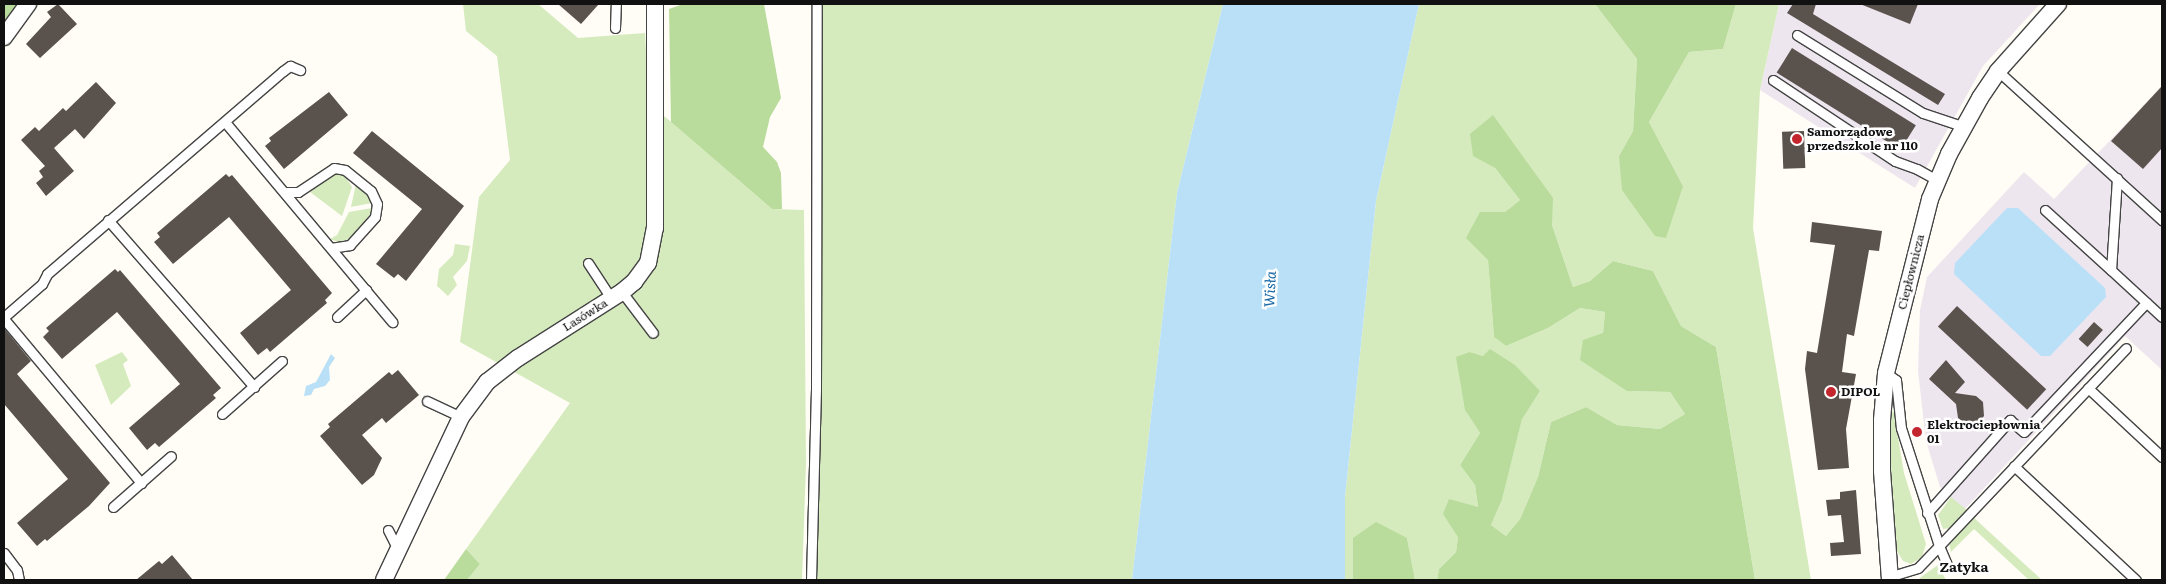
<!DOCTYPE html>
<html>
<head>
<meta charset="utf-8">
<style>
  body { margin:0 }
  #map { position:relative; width:2166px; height:584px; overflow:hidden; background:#fffdf5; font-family:Literata,serif }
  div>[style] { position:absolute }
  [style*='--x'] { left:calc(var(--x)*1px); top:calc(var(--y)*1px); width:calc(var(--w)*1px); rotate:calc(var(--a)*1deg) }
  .industrial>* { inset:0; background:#eee6ef }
  .green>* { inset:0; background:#d5ebbd }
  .forest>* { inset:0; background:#b9dc9c }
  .water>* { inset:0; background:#b9e0f7 }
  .building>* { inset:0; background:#5a524d; transform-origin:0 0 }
  .roads { filter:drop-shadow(1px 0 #444) drop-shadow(-1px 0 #444) drop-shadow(0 1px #444) drop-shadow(0 -1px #444) }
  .lane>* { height:9px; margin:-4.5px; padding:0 4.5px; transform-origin:4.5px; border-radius:4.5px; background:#fff }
  .street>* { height:16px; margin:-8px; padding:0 8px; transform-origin:8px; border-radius:8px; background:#fff }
  .dots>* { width:14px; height:14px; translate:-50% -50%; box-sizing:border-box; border:2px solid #fff; border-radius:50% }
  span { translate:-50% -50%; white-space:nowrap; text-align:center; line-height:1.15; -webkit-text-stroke:5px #fff; paint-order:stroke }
  .poi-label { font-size:12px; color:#111; font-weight:700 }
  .left { translate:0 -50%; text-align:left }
  .street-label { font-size:12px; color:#111 }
  .water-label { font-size:14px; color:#1768a6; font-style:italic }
  .neighbourhood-label { font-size:14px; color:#111; font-weight:700 }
  .frame { position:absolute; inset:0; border:5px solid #111; pointer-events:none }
</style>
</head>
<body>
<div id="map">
  <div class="industrial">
    <i style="clip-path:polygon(1779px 4px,2040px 4px,1983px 66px,1915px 188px,1760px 90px)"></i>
    <i style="clip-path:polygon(2162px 86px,2162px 370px,2125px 336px,1964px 510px,1940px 487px,1926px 441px,1918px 371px,1920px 310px,1927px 277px,2024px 172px,2054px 199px)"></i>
  </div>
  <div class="green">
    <i style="clip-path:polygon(463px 4px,538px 4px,578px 38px,645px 33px,649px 103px,772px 209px,804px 210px,806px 464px,802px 580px,467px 580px,480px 564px,466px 549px,570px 403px,460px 342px,479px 197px,510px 160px,497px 56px,466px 31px)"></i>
    <i style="clip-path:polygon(823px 4px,1223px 4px,1177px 193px,1132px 580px,816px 580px)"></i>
    <i style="clip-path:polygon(1419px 4px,1595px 4px,1637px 59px,1633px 131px,1619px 156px,1683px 186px,1649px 122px,1689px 52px,1723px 49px,1736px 4px,1779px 4px,1760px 90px,1753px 228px,1811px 580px,1755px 580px,1716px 347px,1681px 326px,1653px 271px,1613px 261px,1590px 281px,1573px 287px,1552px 225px,1552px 198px,1473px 156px,1495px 168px,1520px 200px,1505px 212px,1480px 213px,1488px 260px,1494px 337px,1506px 346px,1548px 328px,1580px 308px,1605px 312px,1603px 333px,1627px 391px,1670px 392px,1685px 414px,1660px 429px,1617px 425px,1586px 407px,1551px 422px,1538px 477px,1520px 519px,1506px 536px,1491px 525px,1502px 500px,1522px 418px,1540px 391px,1483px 356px,1470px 352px,1467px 413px,1480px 433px,1460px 465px,1475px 485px,1478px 508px,1458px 537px,1456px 552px,1439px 569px,1437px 580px,1415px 580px,1407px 538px,1353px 538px,1353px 580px,1345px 580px,1345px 497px,1376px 201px)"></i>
    <i style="clip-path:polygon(331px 173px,344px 175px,352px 187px,342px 216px,310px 192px)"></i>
    <i style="clip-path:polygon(356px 184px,369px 196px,372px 203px,351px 207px)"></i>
    <i style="clip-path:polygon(372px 208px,370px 215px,349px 239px,338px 242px,330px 239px,337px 235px,349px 212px)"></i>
    <i style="clip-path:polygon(455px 244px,470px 246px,467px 261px,453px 277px,457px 285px,448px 296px,437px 286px,439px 269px,453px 255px)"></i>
    <i style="clip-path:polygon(122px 352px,128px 360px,123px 364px,131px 386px,111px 405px,95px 365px)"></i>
    <i style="clip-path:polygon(1893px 408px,1904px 473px,1926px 544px,1922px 557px,1911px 564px,1903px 561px,1897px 551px,1889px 437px)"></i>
    <i style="clip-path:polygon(1951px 497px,1967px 510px,1951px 528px,1943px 529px,1938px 515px)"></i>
    <i style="clip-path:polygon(1973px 517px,2042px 580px,2029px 580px,1974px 529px,1951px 552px,1949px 544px,1953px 536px)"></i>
    <i style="clip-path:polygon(1938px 565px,1946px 580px,1918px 580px,1921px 577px)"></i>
  </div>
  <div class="forest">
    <i style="clip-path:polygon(4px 4px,27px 4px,4px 35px)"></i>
    <i style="clip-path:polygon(683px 4px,764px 4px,781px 98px,770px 117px,763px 147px,777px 162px,781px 173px,782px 209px,772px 209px,671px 122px,669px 9px)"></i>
    <i style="clip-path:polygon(1595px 4px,1736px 4px,1723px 49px,1689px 52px,1649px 122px,1683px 186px,1666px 238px,1655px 236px,1622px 190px,1619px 156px,1633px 131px,1637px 59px)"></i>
    <i style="clip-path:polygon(1493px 115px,1553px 198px,1552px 225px,1573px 287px,1590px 281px,1613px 261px,1653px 271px,1681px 326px,1716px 347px,1755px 580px,1437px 580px,1439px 569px,1456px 552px,1458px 537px,1443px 514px,1449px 499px,1478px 507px,1475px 485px,1460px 465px,1480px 433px,1465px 410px,1456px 357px,1470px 352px,1483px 356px,1490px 349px,1515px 365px,1540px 391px,1522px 419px,1502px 500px,1491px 525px,1506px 536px,1520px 519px,1538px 477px,1551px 422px,1586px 407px,1617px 425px,1660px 429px,1685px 414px,1670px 392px,1627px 391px,1580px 360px,1583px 340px,1603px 333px,1605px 312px,1580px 308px,1548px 328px,1506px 346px,1494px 337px,1488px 260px,1466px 238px,1480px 212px,1505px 212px,1520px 200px,1495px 168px,1473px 156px,1470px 134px)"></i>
    <i style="clip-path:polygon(1376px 522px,1407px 538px,1415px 580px,1353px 580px,1353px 538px)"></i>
    <i style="clip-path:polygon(466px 549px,480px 564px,467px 580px,444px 580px)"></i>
  </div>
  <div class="water">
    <i style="clip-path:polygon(1223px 4px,1419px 4px,1376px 201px,1345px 497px,1345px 580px,1132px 580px,1177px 193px)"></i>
    <i style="clip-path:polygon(2007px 208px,2018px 208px,2105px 288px,2106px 297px,2050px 356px,2041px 356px,1954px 274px,1955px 263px)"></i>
    <i style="clip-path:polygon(331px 354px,335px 358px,329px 367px,330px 380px,325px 386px,314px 389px,311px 395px,304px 396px,306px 386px,316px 382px)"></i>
  </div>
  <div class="building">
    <i style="clip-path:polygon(58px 4px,77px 24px,40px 58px,26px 44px,51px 17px,47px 12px)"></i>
    <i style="clip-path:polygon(558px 4px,599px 4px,581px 24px)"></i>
    <i style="clip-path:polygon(1793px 4px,1816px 4px,1813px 14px,1945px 94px,1938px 105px,1787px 13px)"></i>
    <i style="clip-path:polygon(1860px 4px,1918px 4px,1910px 24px)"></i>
    <i style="left:1792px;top:48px;width:146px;height:29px;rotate:32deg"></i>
    <i style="clip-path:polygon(96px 82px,116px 103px,84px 139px,75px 129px,54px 148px,74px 171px,46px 196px,36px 183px,43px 177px,39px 171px,45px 166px,21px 140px,35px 127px,39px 131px,63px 108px,66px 111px)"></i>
    <i style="clip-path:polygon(2162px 86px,2162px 148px,2143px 169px,2111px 141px)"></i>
    <i style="clip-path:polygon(329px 92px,348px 115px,284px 169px,265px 146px,271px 141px,269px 138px)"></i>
    <i style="clip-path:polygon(372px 131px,464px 206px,406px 281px,398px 274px,394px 278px,376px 264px,422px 209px,353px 153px)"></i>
    <i style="left:1804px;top:131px;width:37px;height:22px;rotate:88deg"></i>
    <i style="clip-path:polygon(226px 174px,229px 177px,232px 175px,332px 293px,325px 300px,327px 303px,270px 352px,267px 348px,258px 355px,240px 333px,291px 290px,229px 217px,173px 264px,154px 242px,160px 237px,157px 233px)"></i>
    <i style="clip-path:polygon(1812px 222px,1882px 231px,1879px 251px,1869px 250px,1854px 336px,1847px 334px,1842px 372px,1856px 374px,1846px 429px,1849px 468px,1818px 470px,1805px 369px,1807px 351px,1817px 353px,1835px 245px,1810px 242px)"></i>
    <i style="clip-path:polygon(115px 269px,118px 272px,120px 270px,221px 388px,213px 395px,216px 398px,159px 447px,155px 443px,147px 450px,129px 428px,180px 384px,117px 312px,62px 359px,43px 337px,49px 331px,46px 328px)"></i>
    <i style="left:1957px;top:306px;width:122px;height:28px;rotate:43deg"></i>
    <i style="left:2094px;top:322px;width:12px;height:23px;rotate:42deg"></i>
    <i style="clip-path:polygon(4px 328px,31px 361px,17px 374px,110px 483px,89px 506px,47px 541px,45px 539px,37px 546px,17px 523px,68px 479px,4px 404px)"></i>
    <i style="clip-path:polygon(1946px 360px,1965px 382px,1955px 393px,1976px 396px,1983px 402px,1984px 416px,1978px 423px,1965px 423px,1958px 418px,1956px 404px,1929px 379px)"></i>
    <i style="clip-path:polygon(398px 370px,419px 395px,386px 423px,382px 418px,362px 435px,382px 458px,374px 475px,362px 485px,320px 436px,330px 427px,328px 424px,389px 372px,392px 375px)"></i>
    <i style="clip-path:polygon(1856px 490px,1861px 554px,1831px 556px,1830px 543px,1844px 542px,1841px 515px,1828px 516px,1826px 500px,1840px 499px,1840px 492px)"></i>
    <i style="clip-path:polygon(172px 555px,193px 580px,136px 580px,159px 561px,162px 564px)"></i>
  </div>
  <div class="roads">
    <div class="lane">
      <i style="--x:615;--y:28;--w:24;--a:-88"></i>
      <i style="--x:1797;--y:35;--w:148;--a:31.8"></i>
      <i style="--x:1923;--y:113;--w:41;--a:18.4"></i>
      <i style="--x:1998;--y:71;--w:222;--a:42.3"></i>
      <i style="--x:1773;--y:80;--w:146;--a:33.6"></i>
      <i style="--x:1895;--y:161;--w:23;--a:20"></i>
      <i style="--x:1917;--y:169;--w:23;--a:29"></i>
      <i style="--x:225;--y:122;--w:261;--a:50.1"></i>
      <i style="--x:2117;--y:178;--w:92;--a:93.7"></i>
      <i style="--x:2111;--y:270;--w:69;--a:42.7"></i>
      <i style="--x:285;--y:192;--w:13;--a:0"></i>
      <i style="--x:298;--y:192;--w:43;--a:-33.7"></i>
      <i style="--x:334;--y:168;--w:11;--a:10"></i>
      <i style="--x:345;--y:170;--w:33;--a:39"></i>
      <i style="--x:371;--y:191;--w:14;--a:65"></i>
      <i style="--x:377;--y:204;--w:13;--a:99"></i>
      <i style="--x:375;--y:217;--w:38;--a:132"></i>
      <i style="--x:350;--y:245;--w:18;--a:171"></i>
      <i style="--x:2045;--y:210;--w:89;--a:42.3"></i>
      <i style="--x:108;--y:220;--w:222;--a:48.8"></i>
      <i style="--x:588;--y:263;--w:42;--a:56.7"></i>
      <i style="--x:622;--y:292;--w:51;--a:52.9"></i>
      <i style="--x:4;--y:317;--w:50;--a:-41"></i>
      <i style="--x:42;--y:284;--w:11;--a:-63"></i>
      <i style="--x:47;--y:274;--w:311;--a:-40.7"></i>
      <i style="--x:283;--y:71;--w:9;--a:-36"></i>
      <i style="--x:290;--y:66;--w:11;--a:22"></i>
      <i style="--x:337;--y:317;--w:40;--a:-43"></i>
      <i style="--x:4;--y:319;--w:214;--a:50.1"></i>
      <i style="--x:1886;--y:373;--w:12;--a:35"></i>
      <i style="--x:1896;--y:380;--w:48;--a:84.1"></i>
      <i style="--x:1901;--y:428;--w:124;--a:72.1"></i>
      <i style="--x:1939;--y:546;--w:30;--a:134"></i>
      <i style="--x:1918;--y:568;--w:30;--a:163"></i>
      <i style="--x:2088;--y:388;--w:101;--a:43"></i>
      <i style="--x:427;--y:401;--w:38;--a:25"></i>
      <i style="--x:222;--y:414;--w:80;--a:-41.5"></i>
      <i style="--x:2014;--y:466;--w:167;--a:43.1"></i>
      <i style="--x:113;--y:507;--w:77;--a:-41.3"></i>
      <i style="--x:1927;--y:513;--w:125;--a:-48.3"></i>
      <i style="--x:2010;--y:420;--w:18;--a:41"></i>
      <i style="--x:2024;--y:432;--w:178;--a:-46.6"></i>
      <i style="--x:388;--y:530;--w:22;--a:63"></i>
      <i style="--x:4;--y:553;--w:21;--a:53"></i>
      <i style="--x:17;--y:570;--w:10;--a:79"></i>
      <i style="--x:1948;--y:567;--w:23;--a:-113"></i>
      <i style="--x:1939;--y:546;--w:272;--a:-46.6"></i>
      <i style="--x:811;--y:580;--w:192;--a:-88.5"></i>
      <i style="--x:816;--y:388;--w:384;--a:-89.9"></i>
    </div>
    <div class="street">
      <i style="--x:4;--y:37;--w:41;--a:-54"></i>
      <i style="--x:384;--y:580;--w:180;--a:-64.7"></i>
      <i style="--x:461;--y:417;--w:44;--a:-53.4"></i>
      <i style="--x:487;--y:382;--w:39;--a:-38"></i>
      <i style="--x:518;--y:358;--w:123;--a:-32.4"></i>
      <i style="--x:622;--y:292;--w:16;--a:-40"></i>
      <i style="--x:634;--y:282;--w:24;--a:-54"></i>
      <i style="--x:648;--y:263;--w:36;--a:-79"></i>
      <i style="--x:655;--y:228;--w:224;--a:-90"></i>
      <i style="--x:1890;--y:580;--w:109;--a:-94.2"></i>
      <i style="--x:1882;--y:471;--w:51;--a:-90"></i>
      <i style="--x:1882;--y:420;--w:47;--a:-85.1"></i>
      <i style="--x:1886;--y:373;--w:179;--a:-75.8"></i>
      <i style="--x:1930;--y:199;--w:49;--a:-67.1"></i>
      <i style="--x:1949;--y:154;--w:64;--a:-61"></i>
      <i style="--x:1980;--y:98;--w:32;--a:-56"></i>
      <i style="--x:1998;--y:71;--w:90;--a:-48.2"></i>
    </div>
  </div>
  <div class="dots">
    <i style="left:1797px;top:139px;background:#c4262e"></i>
    <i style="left:1831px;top:392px;background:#c4262e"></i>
    <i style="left:1917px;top:432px;background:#c4262e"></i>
  </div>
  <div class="poi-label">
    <span class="left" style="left:1807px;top:139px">Samorządowe<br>przedszkole nr 110</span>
    <span class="left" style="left:1841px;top:392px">DIPOL</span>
    <span class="left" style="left:1927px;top:432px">Elektrociepłownia<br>01</span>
  </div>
  <div class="street-label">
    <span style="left:1911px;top:272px;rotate:-76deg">Ciepłownicza</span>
    <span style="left:585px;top:315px;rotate:-32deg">Lasówka</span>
  </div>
  <div class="water-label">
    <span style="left:1269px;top:289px;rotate:-87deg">Wisła</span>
  </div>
  <div class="neighbourhood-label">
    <span style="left:1964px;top:566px">Zatyka</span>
  </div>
  <div class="frame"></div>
</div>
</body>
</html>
